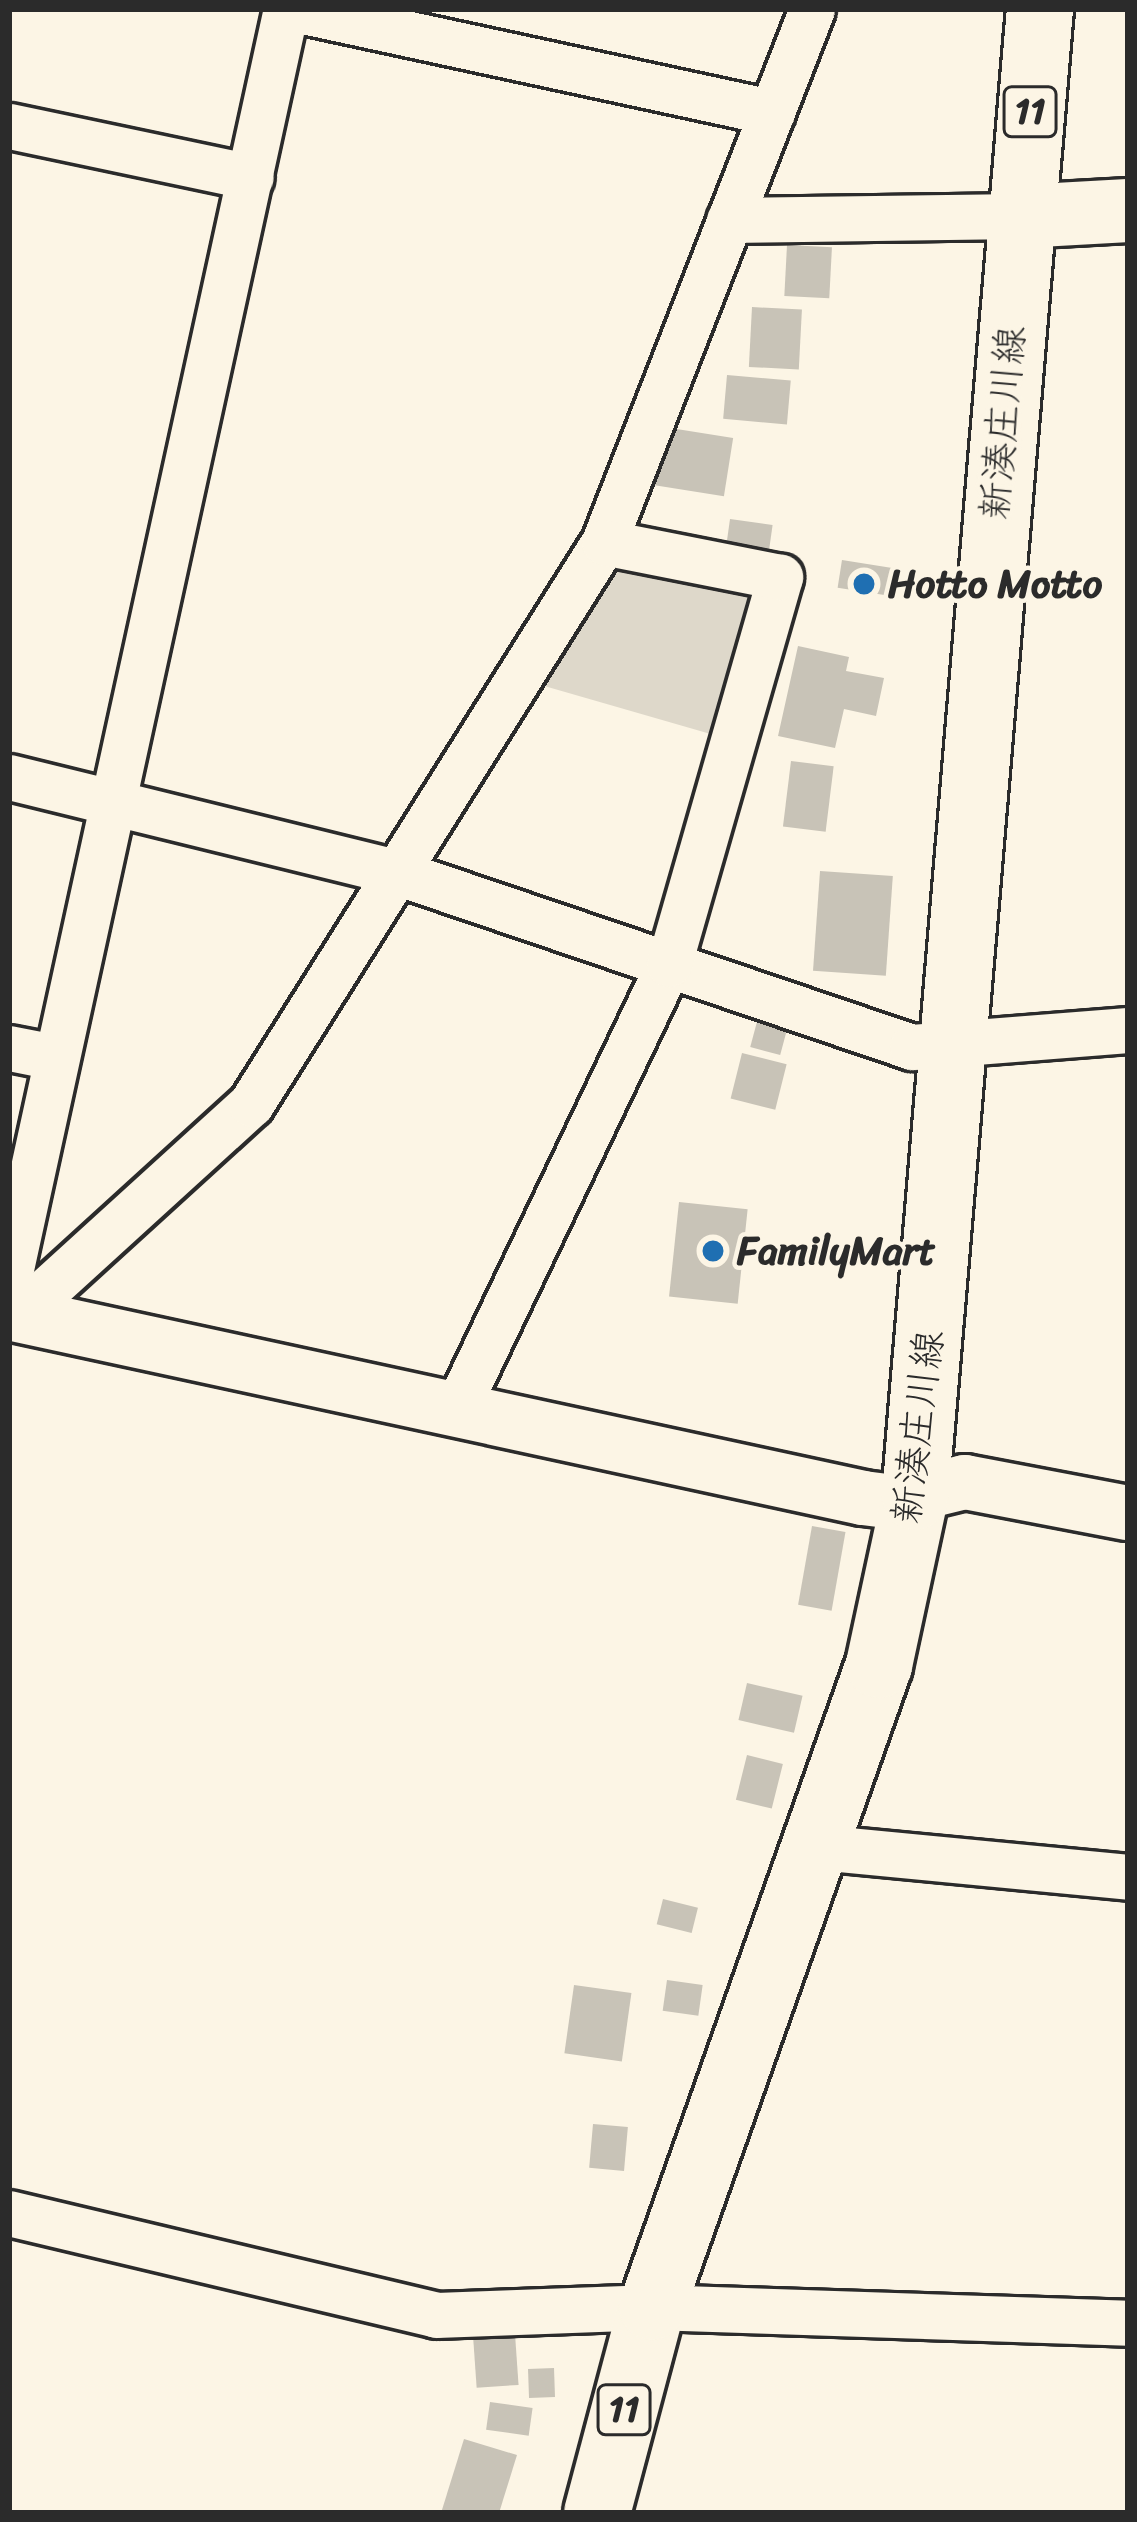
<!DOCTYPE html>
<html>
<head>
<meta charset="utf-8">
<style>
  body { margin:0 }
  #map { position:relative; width:1137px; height:2522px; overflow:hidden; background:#fcf5e5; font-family:Sriracha,"Klee One",sans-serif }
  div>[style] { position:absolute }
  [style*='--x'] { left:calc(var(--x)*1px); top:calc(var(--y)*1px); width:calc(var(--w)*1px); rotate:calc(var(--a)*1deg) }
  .green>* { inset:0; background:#ded8ca }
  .building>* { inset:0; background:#c8c3b7; transform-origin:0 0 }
  .roads { filter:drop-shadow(3px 0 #2b2b2b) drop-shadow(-3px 0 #2b2b2b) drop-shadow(0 3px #2b2b2b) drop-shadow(0 -3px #2b2b2b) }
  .minor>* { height:45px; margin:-22.5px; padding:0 22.5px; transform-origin:22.5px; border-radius:22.5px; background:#fcf5e5 }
  .tertiary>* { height:54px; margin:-27px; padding:0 27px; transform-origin:27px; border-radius:27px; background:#fcf5e5 }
  .secondary>* { height:63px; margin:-31.5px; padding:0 31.5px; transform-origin:31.5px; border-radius:31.5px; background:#fcf5e5 }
  .primary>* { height:66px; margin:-33px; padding:0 33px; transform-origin:33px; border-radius:33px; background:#fcf5e5 }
  .dots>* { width:33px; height:33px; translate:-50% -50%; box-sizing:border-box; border:6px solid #fcf5e5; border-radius:50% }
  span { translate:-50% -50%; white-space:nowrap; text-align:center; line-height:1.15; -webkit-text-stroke:9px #fcf5e5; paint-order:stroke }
  .shield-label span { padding:3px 9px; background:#fcf5e5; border:3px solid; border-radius:9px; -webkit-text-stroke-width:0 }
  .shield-label { font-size:36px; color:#2b2b2b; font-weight:700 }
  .street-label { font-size:39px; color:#2b2b2b }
  .poi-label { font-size:39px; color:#2b2b2b; font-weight:700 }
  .left { translate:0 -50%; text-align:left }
  .frame { position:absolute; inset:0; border:12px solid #2b2b2b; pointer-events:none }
</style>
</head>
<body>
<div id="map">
  <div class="green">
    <i style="clip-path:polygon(604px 558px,774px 591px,721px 737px,527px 681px)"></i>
  </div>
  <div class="building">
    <i style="left:787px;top:245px;width:45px;height:51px;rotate:3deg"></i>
    <i style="left:752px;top:307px;width:50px;height:60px;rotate:3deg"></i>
    <i style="left:727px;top:375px;width:64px;height:44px;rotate:5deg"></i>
    <i style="left:664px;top:427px;width:70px;height:59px;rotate:9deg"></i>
    <i style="left:730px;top:519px;width:43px;height:34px;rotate:8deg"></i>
    <i style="left:842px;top:560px;width:62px;height:28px;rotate:9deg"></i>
    <i style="clip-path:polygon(798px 646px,849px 657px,846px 671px,884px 678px,876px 716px,844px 709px,835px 748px,778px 736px)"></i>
    <i style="left:791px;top:761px;width:43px;height:66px;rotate:7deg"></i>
    <i style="left:820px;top:871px;width:73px;height:100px;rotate:4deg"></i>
    <i style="left:758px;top:1018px;width:31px;height:30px;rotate:15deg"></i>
    <i style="left:742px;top:1053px;width:46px;height:47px;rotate:14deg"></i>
    <i style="left:679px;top:1202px;width:69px;height:95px;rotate:6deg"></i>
    <i style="left:812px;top:1526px;width:34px;height:80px;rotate:10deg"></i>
    <i style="left:747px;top:1683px;width:57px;height:38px;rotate:13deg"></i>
    <i style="left:747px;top:1755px;width:37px;height:46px;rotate:14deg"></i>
    <i style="left:663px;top:1899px;width:36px;height:26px;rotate:14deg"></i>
    <i style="left:667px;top:1980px;width:36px;height:31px;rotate:8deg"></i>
    <i style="left:574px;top:1985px;width:58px;height:69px;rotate:8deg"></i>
    <i style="left:593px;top:2124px;width:35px;height:44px;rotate:5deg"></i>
    <i style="left:515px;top:2334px;width:51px;height:42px;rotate:86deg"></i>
    <i style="left:554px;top:2368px;width:29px;height:26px;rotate:88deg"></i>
    <i style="left:490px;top:2402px;width:43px;height:28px;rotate:8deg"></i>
    <i style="clip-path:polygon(464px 2439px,517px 2455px,499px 2513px,441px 2513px)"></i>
  </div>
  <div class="roads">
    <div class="minor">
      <i style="--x:294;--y:9;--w:489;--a:12.2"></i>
      <i style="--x:9;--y:126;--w:247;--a:11.9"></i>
      <i style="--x:729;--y:220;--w:291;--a:-0.8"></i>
      <i style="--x:9;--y:777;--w:402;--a:13.8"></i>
      <i style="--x:399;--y:873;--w:542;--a:18.74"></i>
      <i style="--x:912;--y:1047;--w:217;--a:-4.5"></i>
      <i style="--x:9;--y:1048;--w:47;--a:11.1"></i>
      <i style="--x:9;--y:1278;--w:1299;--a:-77.69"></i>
      <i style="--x:19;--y:1315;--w:314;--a:-42.3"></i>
      <i style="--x:251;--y:1104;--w:664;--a:-57.87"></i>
      <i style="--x:604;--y:542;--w:572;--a:-68.68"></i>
      <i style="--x:456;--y:1410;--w:494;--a:-64.5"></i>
      <i style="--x:669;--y:964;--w:403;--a:-74"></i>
      <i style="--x:780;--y:577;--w:179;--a:-168.8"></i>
      <i style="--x:818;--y:1847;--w:311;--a:5.5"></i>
      <i style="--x:9;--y:2213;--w:439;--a:13.4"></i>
      <i style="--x:436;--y:2315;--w:216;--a:-2.1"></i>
      <i style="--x:652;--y:2307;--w:476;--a:1.9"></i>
    </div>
    <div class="tertiary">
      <i style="--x:9;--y:1313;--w:874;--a:12.22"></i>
      <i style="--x:863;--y:1498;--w:24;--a:7"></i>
      <i style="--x:887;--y:1501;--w:80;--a:-13.7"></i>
      <i style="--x:965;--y:1482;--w:166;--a:10.8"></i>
    </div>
    <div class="secondary">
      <i style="--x:1020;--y:216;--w:108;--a:-3.2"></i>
    </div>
    <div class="primary">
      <i style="--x:597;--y:2513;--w:213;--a:-75.1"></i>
      <i style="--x:652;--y:2307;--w:681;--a:-70.53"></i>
      <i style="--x:879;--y:1665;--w:172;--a:-77.9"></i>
      <i style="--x:915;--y:1497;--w:1493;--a:-85.2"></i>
    </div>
  </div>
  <div class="dots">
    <i style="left:864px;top:584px;background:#1f6fb2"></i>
    <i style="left:713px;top:1251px;background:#1f6fb2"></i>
  </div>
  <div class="shield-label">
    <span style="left:1030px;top:112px">11</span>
    <span style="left:624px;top:2410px">11</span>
  </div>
  <div class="street-label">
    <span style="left:1003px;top:423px;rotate:-85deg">新湊庄川線</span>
    <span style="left:918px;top:1427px;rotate:-83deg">新湊庄川線</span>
  </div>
  <div class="poi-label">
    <span class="left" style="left:888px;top:584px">Hotto Motto</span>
    <span class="left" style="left:737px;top:1251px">FamilyMart</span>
  </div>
  <div class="frame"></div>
</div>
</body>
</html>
